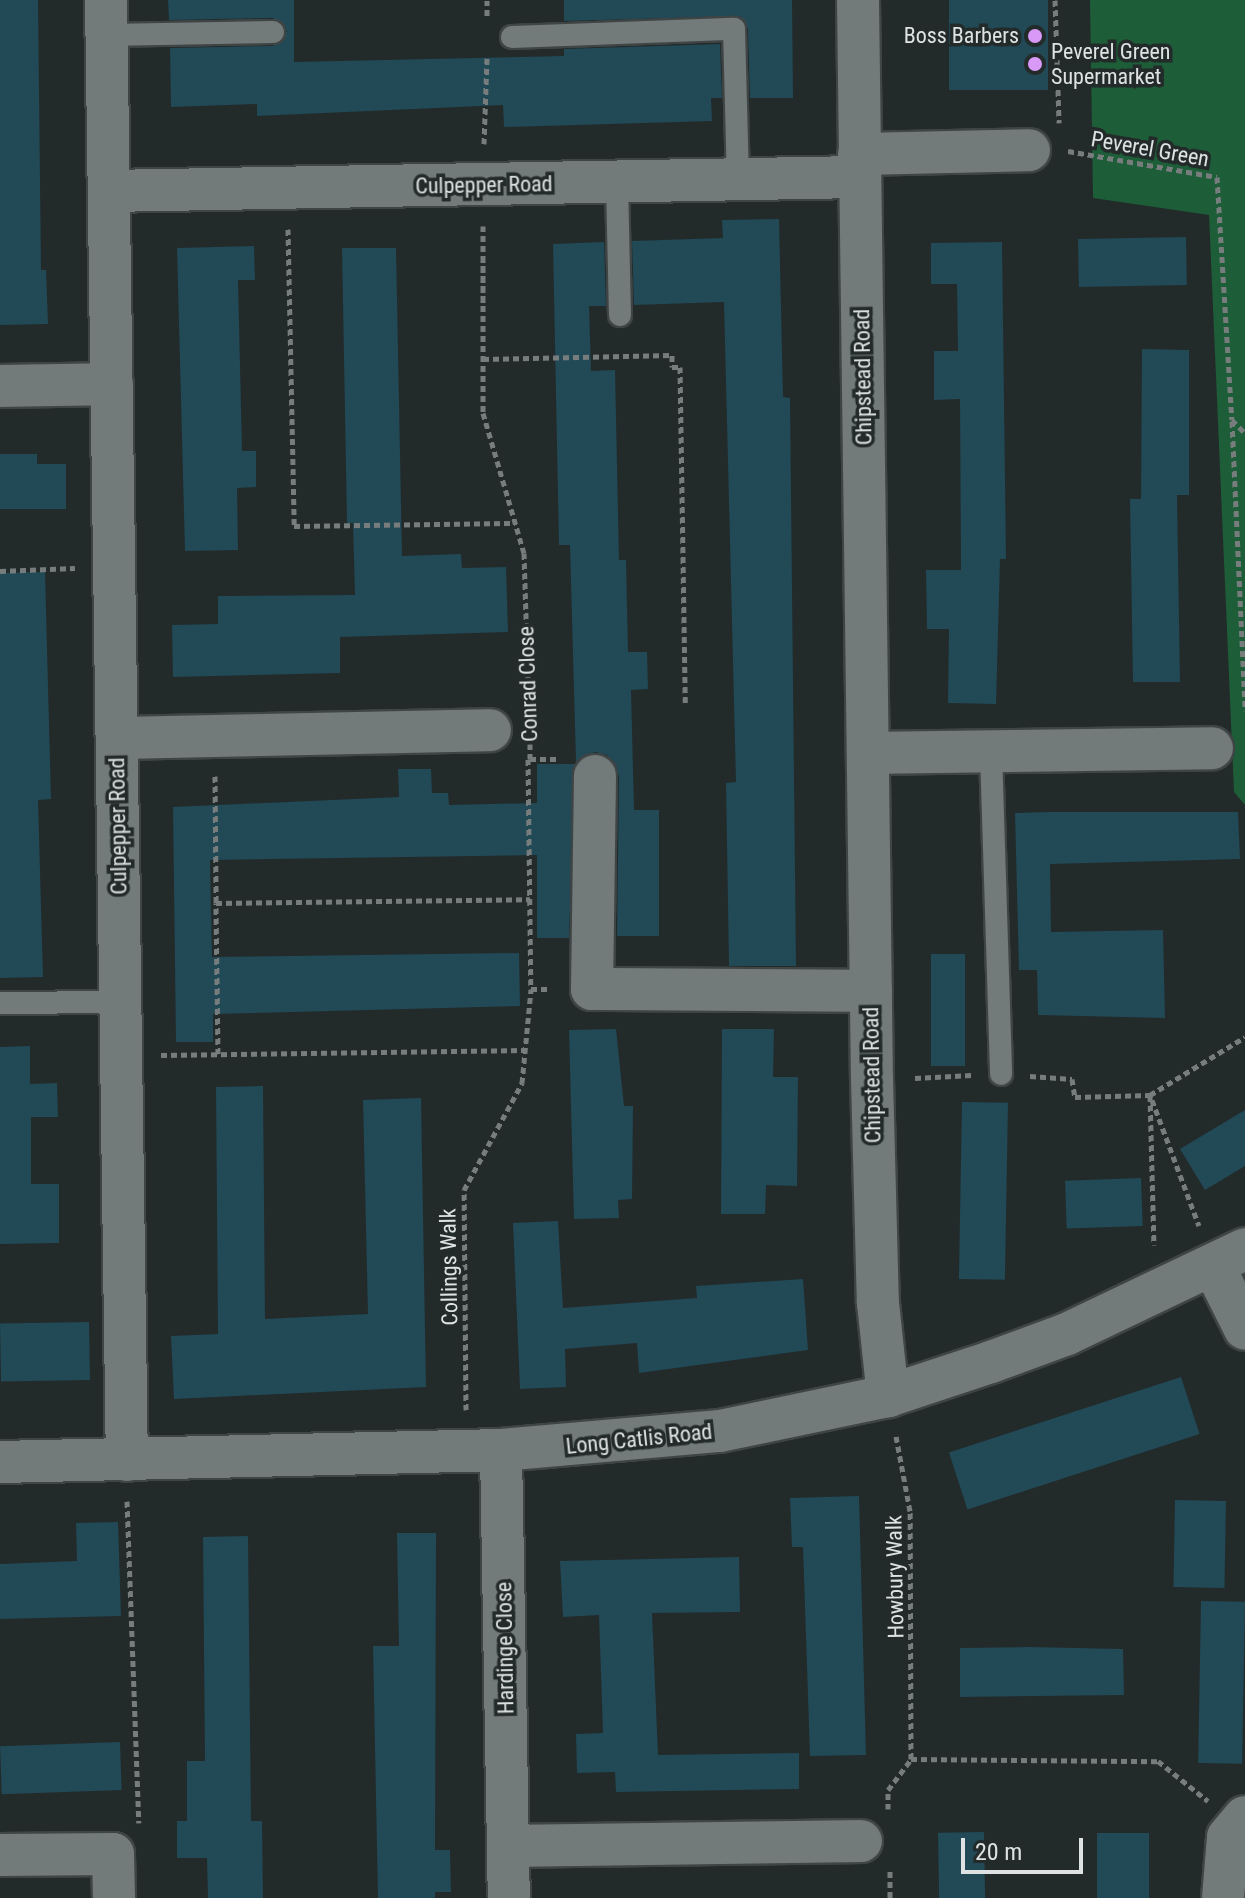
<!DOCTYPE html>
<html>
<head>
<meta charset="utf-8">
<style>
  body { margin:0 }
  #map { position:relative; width:1245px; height:1898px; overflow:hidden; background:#232a2a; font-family:"Roboto Condensed",sans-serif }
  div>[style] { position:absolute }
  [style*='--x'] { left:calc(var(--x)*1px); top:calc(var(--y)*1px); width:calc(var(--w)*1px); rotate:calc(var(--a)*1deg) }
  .green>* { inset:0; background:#1d5d38 }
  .building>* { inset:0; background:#214956; transform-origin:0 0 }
  .path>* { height:5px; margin-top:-2.5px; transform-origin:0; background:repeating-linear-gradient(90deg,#777d7d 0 6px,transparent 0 10px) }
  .roads { filter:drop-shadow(2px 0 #3f4445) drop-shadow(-2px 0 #3f4445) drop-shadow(0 2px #3f4445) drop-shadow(0 -2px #3f4445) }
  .lane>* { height:22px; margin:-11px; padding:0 11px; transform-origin:11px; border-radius:11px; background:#727a7a }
  .street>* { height:42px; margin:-21px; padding:0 21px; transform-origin:21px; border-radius:21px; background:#727a7a }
  .dots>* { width:22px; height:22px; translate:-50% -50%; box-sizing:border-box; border:4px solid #232a2a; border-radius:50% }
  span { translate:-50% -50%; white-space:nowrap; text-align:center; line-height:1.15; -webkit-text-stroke:7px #232a2a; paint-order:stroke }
  .poi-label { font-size:22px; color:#dee2e2 }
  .right { translate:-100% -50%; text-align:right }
  .left { translate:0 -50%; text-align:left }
  .street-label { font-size:22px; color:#dee2e2 }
  .scale { position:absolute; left:961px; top:1838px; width:122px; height:36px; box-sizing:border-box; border:4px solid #dee2e2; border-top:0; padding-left:10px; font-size:24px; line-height:28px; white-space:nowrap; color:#dee2e2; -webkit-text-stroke:6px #232a2a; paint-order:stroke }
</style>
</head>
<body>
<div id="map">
  <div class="green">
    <i style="clip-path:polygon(1090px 0,1245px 0,1245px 805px,1234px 792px,1209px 215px,1093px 198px)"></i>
  </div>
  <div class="building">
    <i style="clip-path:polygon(0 0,38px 0,41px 270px,46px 270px,48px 324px,0 325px)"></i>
    <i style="clip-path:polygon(168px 0,294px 0,294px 62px,564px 56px,564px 49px,720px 44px,722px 98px,711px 98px,712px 121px,504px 127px,503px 105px,257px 116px,257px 104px,171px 107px,170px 48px,273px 46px,287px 31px,273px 18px,169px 20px)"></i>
    <i style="clip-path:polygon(564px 0,792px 0,793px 98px,750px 98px,748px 29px,740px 16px,564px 21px)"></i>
    <i style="left:949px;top:0;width:99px;height:90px"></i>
    <i style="clip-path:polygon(779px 219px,783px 397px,790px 398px,796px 966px,729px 966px,726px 783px,736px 782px,724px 302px,634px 305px,632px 241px,723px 238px,722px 220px)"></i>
    <i style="left:1186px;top:237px;width:48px;height:108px;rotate:89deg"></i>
    <i style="clip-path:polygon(604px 242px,606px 306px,589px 306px,591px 371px,615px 370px,619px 560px,626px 560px,628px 652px,647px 652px,648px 689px,631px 690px,634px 810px,659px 810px,659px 936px,617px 936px,619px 776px,607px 755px,595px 752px,576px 762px,570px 545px,559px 545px,553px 244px)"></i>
    <i style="clip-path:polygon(1002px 242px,1006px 559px,1000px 559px,996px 704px,948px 703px,949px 629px,927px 629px,926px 570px,961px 570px,960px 399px,934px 400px,934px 351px,958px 351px,957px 284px,931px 284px,931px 243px)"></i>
    <i style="clip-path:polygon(254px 246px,255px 280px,238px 280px,242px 451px,256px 451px,256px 487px,237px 488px,238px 550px,185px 551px,177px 248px)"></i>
    <i style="clip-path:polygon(342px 248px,396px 248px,402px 556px,461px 554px,462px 568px,506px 567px,508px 632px,340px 637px,340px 673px,173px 677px,172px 625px,218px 624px,218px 596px,355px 595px,353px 523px,347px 523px)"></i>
    <i style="clip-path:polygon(1142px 349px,1189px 350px,1189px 495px,1177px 495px,1180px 682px,1133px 682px,1130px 499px,1141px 499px)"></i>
    <i style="clip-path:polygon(0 454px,37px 454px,37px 464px,66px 464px,66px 509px,0 509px)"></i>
    <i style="clip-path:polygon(45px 572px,51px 799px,38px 800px,43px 977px,0 978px,0 573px)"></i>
    <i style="clip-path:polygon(537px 764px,575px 764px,569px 938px,537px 938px,537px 855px,210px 860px,212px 957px,519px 953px,520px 1006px,213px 1014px,213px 1042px,176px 1042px,173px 807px,399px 797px,398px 769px,431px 769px,432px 793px,448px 793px,449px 805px,537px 803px)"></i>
    <i style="clip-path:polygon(1049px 812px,1238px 812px,1240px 859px,1050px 864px,1051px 932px,1163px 930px,1165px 1018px,1038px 1015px,1037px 970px,1019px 970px,1015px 813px)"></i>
    <i style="left:931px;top:954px;width:34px;height:112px"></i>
    <i style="clip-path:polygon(616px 1029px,624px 1106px,633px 1106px,632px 1199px,618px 1200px,619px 1218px,574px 1219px,569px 1030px)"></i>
    <i style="clip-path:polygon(722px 1029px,774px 1029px,773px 1077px,798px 1077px,797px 1186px,766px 1185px,765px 1214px,721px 1214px)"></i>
    <i style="clip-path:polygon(30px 1046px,30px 1084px,57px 1083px,58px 1117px,31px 1117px,31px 1184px,59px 1184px,59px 1243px,0 1244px,0 1047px)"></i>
    <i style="clip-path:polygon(263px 1086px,265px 1319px,368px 1314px,363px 1100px,421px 1098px,426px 1387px,174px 1399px,171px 1336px,218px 1334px,216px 1087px)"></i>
    <i style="left:962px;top:1102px;width:46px;height:177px;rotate:1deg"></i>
    <i style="clip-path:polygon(1245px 1110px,1245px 1166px,1205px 1190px,1180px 1149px)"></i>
    <i style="left:1141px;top:1178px;width:48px;height:76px;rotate:88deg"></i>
    <i style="clip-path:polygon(558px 1221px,563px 1308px,697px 1298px,696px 1286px,803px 1279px,808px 1350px,639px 1373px,637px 1343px,565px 1349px,566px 1387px,520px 1389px,513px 1223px)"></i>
    <i style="left:89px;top:1322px;width:58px;height:89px;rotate:89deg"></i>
    <i style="left:1181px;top:1377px;width:60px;height:244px;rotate:72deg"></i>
    <i style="clip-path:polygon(859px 1496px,866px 1755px,810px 1756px,803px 1547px,792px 1547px,790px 1498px)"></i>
    <i style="left:1175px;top:1500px;width:51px;height:87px;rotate:1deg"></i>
    <i style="clip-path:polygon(118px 1522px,121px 1616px,0 1619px,0 1564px,77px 1561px,76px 1523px)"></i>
    <i style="clip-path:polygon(397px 1533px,436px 1533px,435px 1850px,450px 1850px,451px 1892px,435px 1892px,435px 1898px,378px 1898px,373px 1646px,399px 1646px)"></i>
    <i style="clip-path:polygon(248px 1536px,251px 1821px,262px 1821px,263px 1898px,208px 1898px,207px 1858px,177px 1858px,177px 1821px,187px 1821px,187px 1761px,205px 1761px,203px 1537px)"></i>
    <i style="clip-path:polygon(739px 1557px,740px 1612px,652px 1613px,658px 1755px,799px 1753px,799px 1789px,616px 1792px,615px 1772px,577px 1773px,576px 1734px,603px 1733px,599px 1615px,563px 1617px,560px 1561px)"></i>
    <i style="left:1201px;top:1601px;width:44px;height:162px;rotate:1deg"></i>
    <i style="clip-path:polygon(1029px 1647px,1123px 1649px,1124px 1695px,960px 1697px,960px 1648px)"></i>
    <i style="left:120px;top:1742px;width:48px;height:120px;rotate:88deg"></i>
    <i style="left:984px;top:1832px;width:66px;height:46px;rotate:89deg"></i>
    <i style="left:1097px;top:1833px;width:52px;height:65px"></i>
  </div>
  <div class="path">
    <i style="--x:1055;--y:0;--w:123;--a:88.1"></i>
    <i style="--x:487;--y:16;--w:16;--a:-90"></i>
    <i style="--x:484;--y:144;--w:86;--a:-88"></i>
    <i style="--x:1068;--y:151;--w:151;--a:9.9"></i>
    <i style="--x:1217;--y:177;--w:243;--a:86.5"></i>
    <i style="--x:1232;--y:420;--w:18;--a:45"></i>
    <i style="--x:483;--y:226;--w:187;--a:90"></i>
    <i style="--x:483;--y:413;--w:146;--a:73.7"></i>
    <i style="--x:524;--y:553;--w:161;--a:88.2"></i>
    <i style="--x:288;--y:229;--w:297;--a:88.8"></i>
    <i style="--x:294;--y:526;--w:221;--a:-0.8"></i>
    <i style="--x:483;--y:359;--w:189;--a:-1.2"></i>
    <i style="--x:672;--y:355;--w:12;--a:90"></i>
    <i style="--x:672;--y:367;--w:8;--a:0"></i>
    <i style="--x:680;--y:367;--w:336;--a:89.1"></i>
    <i style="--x:1232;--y:421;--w:290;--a:87.4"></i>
    <i style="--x:0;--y:571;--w:75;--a:-2.3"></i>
    <i style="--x:530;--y:744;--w:15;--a:90"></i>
    <i style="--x:530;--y:759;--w:27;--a:0"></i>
    <i style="--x:528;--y:759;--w:230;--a:89.3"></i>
    <i style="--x:215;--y:776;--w:127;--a:89.5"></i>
    <i style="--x:218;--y:1054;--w:151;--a:-90.8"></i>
    <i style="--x:216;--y:903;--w:314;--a:-0.7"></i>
    <i style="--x:161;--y:1055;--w:367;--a:-0.8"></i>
    <i style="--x:1030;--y:1076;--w:42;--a:4.1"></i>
    <i style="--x:1072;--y:1079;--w:18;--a:81"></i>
    <i style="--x:1075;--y:1097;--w:75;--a:-1.5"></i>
    <i style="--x:1150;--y:1095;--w:111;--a:-31.4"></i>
    <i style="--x:915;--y:1078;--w:57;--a:-3"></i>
    <i style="--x:1150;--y:1095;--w:150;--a:88.5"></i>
    <i style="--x:1152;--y:1100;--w:134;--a:69.5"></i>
    <i style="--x:466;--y:1410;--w:220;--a:-90.5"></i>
    <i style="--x:464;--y:1190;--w:122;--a:-61.5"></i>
    <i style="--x:522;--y:1083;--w:94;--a:-84.5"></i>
    <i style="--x:531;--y:989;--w:20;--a:0"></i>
    <i style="--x:127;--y:1501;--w:322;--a:87.9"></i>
    <i style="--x:911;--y:1759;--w:247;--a:0.5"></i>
    <i style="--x:1158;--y:1761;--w:64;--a:38.7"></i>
    <i style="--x:888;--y:1809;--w:19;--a:-90"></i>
    <i style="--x:888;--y:1790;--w:39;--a:-53"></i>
    <i style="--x:911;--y:1759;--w:248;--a:-90.2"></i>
    <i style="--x:910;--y:1511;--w:76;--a:-100.6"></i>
    <i style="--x:890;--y:1871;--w:27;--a:90"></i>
  </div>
  <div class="roads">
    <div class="lane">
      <i style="--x:107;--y:35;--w:166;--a:-1"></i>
      <i style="--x:512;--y:37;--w:222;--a:-2.1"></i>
      <i style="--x:734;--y:29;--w:150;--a:88.5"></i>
      <i style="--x:617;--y:183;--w:132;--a:88.7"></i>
      <i style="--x:991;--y:752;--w:322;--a:88.2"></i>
      <i style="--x:0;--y:1003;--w:119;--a:-0.5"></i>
    </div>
    <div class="street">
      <i style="--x:106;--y:0;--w:1460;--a:89.18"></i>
      <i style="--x:858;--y:0;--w:1079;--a:89.26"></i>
      <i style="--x:872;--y:1079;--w:224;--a:88.5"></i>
      <i style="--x:878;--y:1303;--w:94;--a:83.9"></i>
      <i style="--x:859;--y:154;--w:170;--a:-1.3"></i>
      <i style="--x:109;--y:191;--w:750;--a:-1.07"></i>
      <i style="--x:0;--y:386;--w:112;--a:-1"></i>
      <i style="--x:117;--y:738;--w:373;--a:-1.2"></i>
      <i style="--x:868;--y:753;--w:344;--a:-0.8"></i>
      <i style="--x:595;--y:776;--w:213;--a:90.8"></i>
      <i style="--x:592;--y:989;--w:279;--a:0.4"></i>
      <i style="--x:1214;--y:1267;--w:69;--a:63.4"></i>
      <i style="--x:501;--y:1450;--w:448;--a:89"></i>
      <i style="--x:0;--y:1462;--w:501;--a:-1.37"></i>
      <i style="--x:501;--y:1450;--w:220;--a:-5"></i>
      <i style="--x:720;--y:1431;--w:172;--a:-11.8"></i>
      <i style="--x:888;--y:1396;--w:108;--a:-18.3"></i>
      <i style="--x:991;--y:1362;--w:81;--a:-20.2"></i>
      <i style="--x:1067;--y:1334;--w:197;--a:-25.5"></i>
      <i style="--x:509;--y:1846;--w:352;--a:-0.8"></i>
      <i style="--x:0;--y:1855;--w:113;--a:-0.5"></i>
      <i style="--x:113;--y:1854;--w:44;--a:88.7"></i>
      <i style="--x:1223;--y:1898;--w:61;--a:-85.3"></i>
      <i style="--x:1228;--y:1837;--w:26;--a:-50"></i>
    </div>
  </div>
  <div class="dots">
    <i style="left:1035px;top:36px;background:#d99af7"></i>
    <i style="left:1035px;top:64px;background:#d99af7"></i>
  </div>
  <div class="poi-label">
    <span class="right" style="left:1019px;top:36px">Boss Barbers</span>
    <span class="left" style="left:1051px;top:64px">Peverel Green<br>Supermarket</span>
  </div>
  <div class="street-label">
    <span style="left:1150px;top:149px;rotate:10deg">Peverel Green</span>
    <span style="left:484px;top:185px;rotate:-1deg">Culpepper Road</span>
    <span style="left:863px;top:377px;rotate:-91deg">Chipstead Road</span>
    <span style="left:528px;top:684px;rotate:-92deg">Conrad Close</span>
    <span style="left:118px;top:826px;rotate:-91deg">Culpepper Road</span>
    <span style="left:872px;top:1075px;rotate:-91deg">Chipstead Road</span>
    <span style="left:449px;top:1267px;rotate:-91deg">Collings Walk</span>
    <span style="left:639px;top:1439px;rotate:-6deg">Long Catlis Road</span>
    <span style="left:895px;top:1577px;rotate:-91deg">Howbury Walk</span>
    <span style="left:505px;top:1648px;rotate:-91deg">Hardinge Close</span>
  </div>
  <div class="scale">20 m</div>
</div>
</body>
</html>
